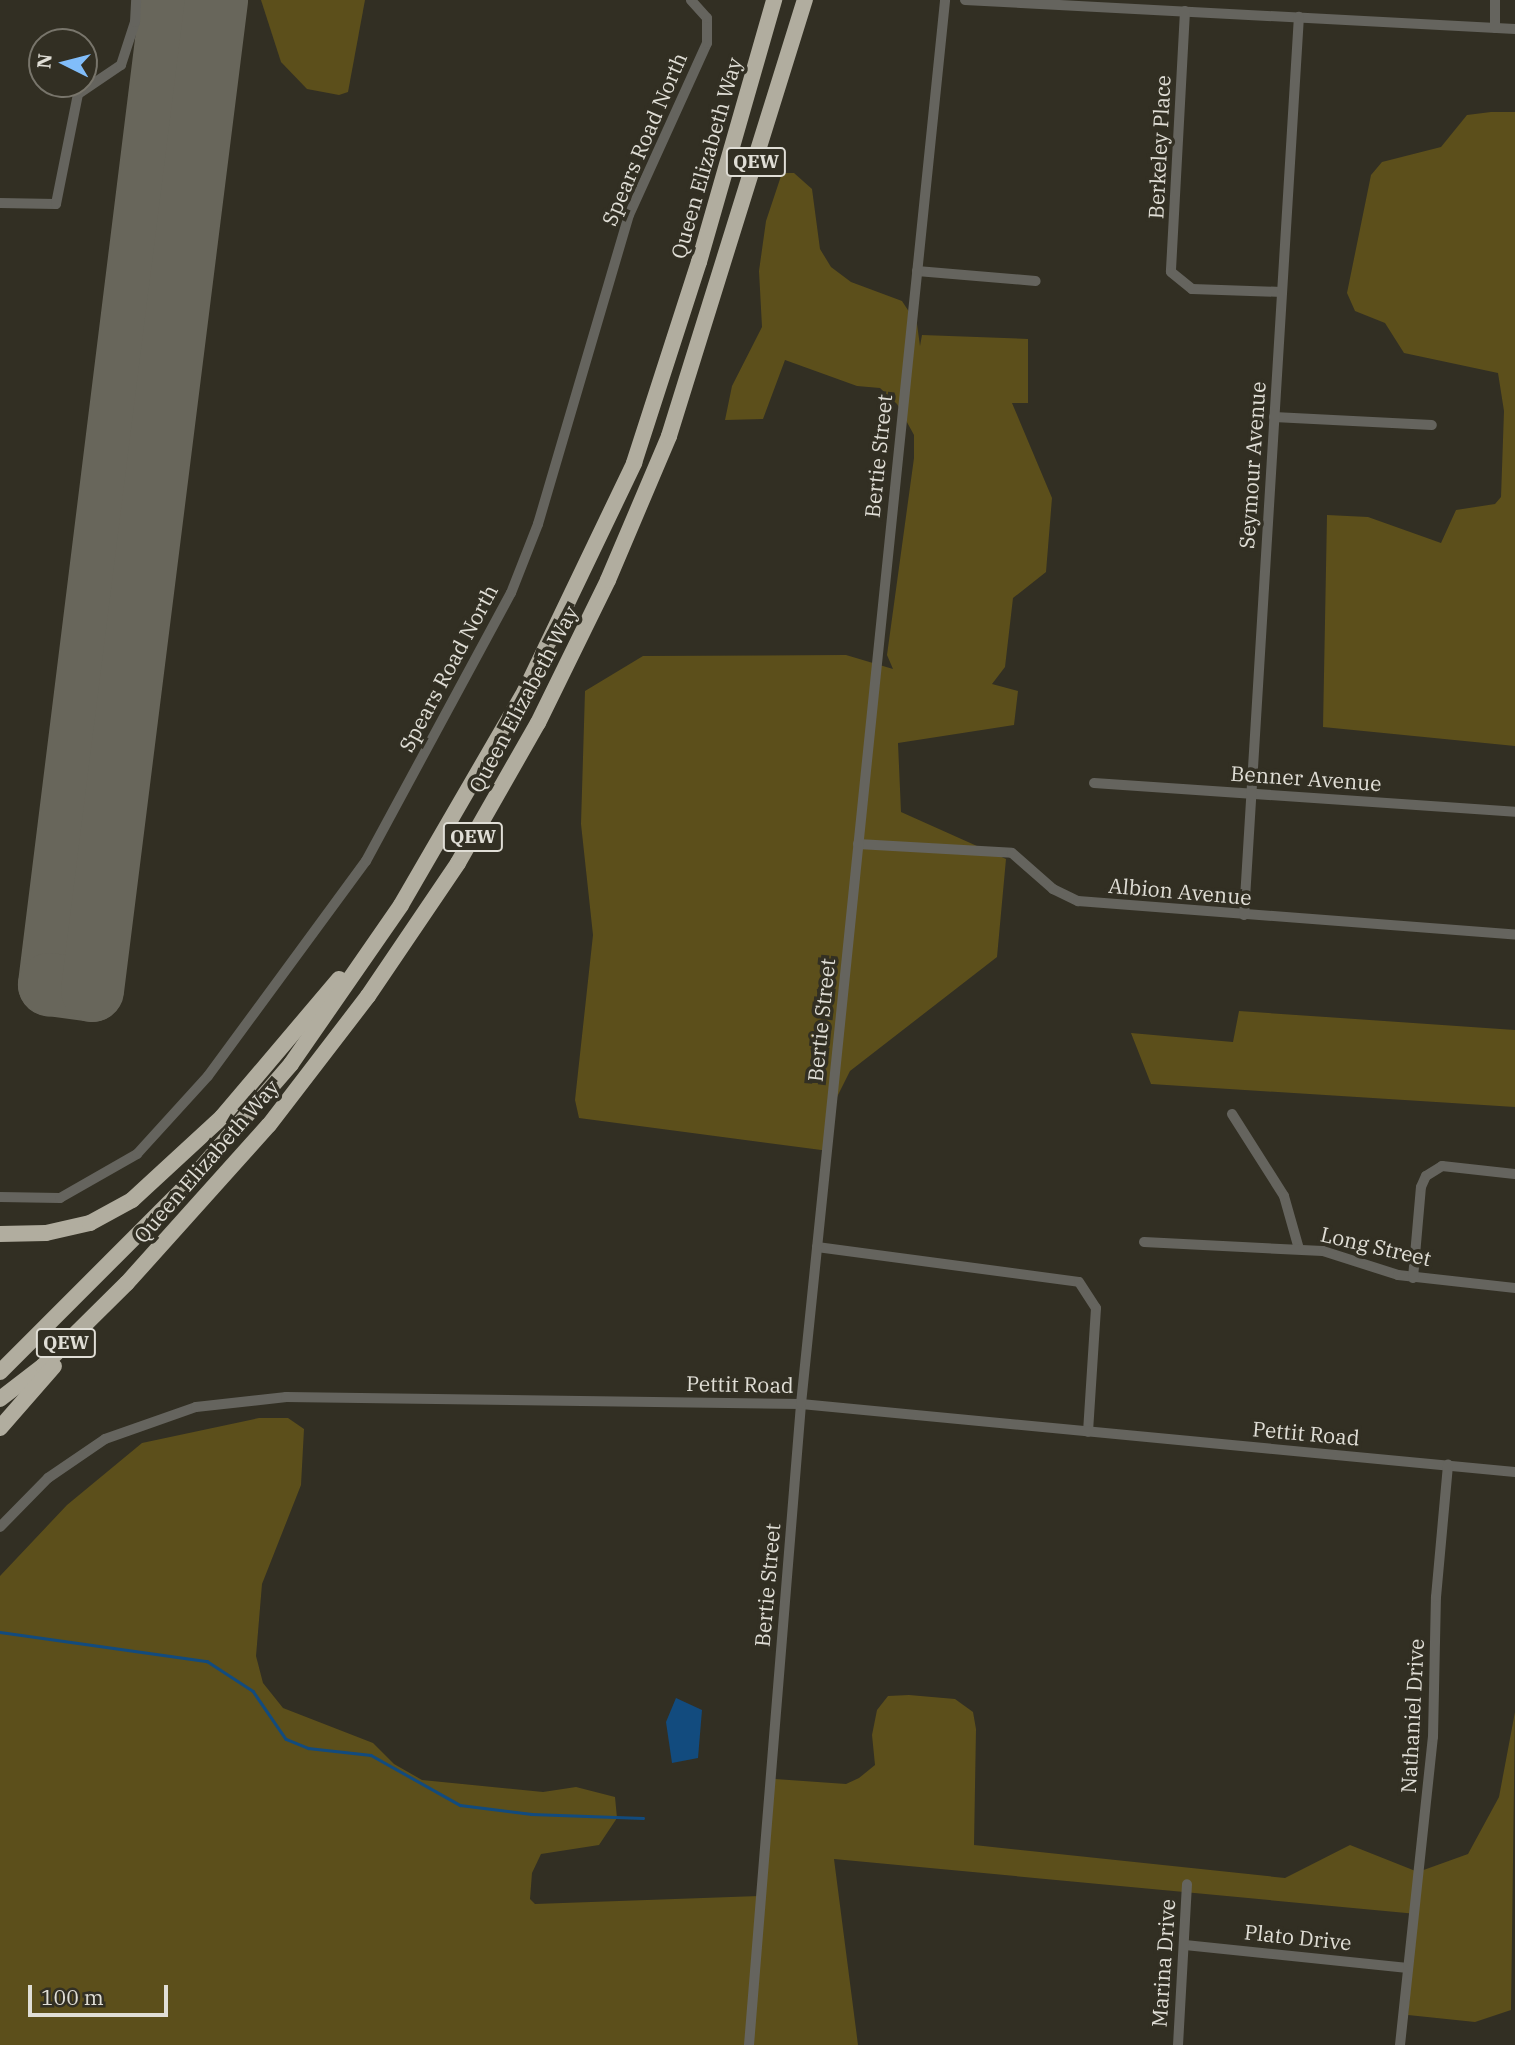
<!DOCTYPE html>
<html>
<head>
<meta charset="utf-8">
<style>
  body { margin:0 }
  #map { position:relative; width:1515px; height:2045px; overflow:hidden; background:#322f23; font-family:"IBM Plex Serif",serif }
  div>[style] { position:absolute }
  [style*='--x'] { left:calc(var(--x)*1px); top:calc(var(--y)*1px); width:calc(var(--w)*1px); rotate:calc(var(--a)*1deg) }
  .green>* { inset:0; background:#5c4f1b }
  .water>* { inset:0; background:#124b7e }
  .stream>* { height:2.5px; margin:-1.25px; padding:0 1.25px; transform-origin:1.25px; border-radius:1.25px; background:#124b7e }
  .runway>* { height:63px; margin:-31.5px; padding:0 31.5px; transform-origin:31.5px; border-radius:31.5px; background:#68665b }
  .minor>* { height:10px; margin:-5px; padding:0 5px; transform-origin:5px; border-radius:5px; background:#65645e }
  .highway>* { height:16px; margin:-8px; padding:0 8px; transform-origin:8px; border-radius:8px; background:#b1ad9f }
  span { translate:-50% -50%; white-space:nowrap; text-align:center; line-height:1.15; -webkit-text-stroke:7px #322f23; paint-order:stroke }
  .shield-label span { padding:2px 5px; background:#322f23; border:2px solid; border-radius:5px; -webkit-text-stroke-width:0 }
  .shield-label { font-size:19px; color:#e0ded6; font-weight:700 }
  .street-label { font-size:21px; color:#e0ded6 }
  .north { position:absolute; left:28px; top:28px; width:70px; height:70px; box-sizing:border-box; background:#322f23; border:2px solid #78756b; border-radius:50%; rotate:276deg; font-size:19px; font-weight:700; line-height:28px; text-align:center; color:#e0ded6 }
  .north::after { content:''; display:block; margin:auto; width:24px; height:32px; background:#81bdfa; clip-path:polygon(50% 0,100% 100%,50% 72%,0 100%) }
  .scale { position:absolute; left:28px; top:1985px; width:140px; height:32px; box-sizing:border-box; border:4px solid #e0ded6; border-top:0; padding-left:9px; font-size:21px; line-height:24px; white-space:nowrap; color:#e0ded6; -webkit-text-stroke:5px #322f23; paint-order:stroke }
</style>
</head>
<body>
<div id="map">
  <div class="green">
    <i style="clip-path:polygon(261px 0,365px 0,348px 92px,339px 95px,307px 89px,281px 62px)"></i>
    <i style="clip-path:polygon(1491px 112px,1515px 112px,1515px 746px,1323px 727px,1327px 515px,1368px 517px,1441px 543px,1456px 510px,1495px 504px,1501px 497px,1504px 411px,1498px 373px,1404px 353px,1385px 323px,1355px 311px,1347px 293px,1371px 175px,1382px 162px,1441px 147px,1467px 115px)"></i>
    <i style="clip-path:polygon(782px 173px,794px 173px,812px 189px,820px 249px,831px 267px,851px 282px,902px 301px,917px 324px,920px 346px,922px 335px,1028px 339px,1028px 403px,1012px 403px,1052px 498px,1046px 572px,1013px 598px,1005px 667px,992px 684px,1018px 691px,1014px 725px,898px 743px,901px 812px,1006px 859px,997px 957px,850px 1071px,835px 1101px,829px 1151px,579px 1118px,575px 1100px,593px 935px,581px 824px,585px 691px,643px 656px,846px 655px,893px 669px,887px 655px,914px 458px,914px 435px,897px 404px,880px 388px,857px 386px,785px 360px,763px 419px,725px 420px,732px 386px,762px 327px,759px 271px,766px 221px)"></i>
    <i style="clip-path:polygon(1239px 1011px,1515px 1030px,1515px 1107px,1151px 1084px,1131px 1033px,1233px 1042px)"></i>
    <i style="clip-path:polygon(259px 1418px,288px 1418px,304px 1429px,301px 1485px,262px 1584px,256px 1656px,263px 1683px,283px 1708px,373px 1743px,394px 1764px,422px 1780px,543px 1792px,576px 1787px,615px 1797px,617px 1818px,599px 1845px,541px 1854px,532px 1873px,530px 1899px,535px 1904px,759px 1896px,775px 1779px,846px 1784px,859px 1778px,875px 1765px,872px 1735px,877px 1710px,888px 1696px,909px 1695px,955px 1699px,973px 1712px,976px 1729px,974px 1845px,1285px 1878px,1350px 1845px,1418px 1872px,1468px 1854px,1499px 1797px,1515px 1712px,1511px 2010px,1475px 2022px,1408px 2015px,1417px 1914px,834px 1859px,858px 2045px,0 2045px,0 1576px,67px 1505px,142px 1443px)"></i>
  </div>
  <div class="water">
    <i style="clip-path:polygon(676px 1698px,702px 1710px,698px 1758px,672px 1763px,666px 1722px)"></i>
  </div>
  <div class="stream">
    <i style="--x:0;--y:1632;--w:209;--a:8"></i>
    <i style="--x:207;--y:1661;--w:55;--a:33.1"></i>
    <i style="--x:253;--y:1691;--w:58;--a:55.5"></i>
    <i style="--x:286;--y:1739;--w:24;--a:22"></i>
    <i style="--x:308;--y:1748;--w:63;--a:6.3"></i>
    <i style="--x:371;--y:1755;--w:102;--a:29.3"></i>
    <i style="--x:460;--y:1805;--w:72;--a:7.2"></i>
    <i style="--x:531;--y:1814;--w:112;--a:2"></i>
  </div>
  <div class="runway">
    <i style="--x:171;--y:0;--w:992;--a:97.07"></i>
    <i style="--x:49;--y:984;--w:43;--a:7.9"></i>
    <i style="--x:92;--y:990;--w:998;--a:-82.86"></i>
  </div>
  <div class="minor">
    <i style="--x:965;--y:0;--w:551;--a:3.02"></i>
    <i style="--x:1185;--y:11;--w:261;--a:93.1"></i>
    <i style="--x:1171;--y:272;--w:27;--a:39"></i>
    <i style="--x:1192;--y:289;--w:90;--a:1.9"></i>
    <i style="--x:1495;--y:28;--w:28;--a:-90"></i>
    <i style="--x:0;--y:203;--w:56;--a:1"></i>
    <i style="--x:56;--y:204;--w:112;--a:-78.7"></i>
    <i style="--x:78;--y:94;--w:52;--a:-34"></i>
    <i style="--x:121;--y:65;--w:45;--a:-72"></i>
    <i style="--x:135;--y:22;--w:22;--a:-87"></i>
    <i style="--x:917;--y:271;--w:119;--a:4.8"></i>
    <i style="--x:1274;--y:417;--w:158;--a:2.9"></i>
    <i style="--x:1094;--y:783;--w:422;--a:3.9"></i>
    <i style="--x:858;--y:844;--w:154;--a:3.3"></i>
    <i style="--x:1012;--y:853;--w:55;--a:41.3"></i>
    <i style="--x:1053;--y:889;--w:28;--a:26"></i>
    <i style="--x:1078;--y:901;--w:438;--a:4.4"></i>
    <i style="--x:1244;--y:915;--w:900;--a:-86.5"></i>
    <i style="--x:1232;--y:1114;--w:97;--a:57.6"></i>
    <i style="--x:1284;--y:1196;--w:55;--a:74.2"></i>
    <i style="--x:0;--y:1197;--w:60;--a:1"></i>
    <i style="--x:60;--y:1198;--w:89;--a:-29.7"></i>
    <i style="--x:137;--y:1154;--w:105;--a:-47.7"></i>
    <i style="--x:208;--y:1076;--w:267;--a:-53.7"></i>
    <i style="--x:366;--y:861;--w:305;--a:-61.6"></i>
    <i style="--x:511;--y:593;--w:74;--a:-68.6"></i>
    <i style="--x:538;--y:524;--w:322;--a:-73.6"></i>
    <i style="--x:629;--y:215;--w:189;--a:-65.6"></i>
    <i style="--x:707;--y:43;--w:25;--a:-90"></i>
    <i style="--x:707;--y:18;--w:24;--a:-132"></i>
    <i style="--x:1144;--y:1242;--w:179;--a:2.9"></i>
    <i style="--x:1323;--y:1251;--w:79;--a:17.7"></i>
    <i style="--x:1398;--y:1275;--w:118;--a:6.3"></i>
    <i style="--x:817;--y:1247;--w:264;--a:7.6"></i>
    <i style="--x:1079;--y:1282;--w:31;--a:57"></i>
    <i style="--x:1096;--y:1308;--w:124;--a:93.7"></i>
    <i style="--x:1413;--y:1278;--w:91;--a:-85"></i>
    <i style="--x:1421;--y:1187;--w:12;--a:-66"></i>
    <i style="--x:1426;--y:1176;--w:19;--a:-32"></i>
    <i style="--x:1442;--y:1166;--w:73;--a:6.3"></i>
    <i style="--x:0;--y:1527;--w:69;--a:-45.6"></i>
    <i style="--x:48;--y:1478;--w:69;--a:-34.4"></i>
    <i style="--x:105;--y:1439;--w:96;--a:-19.4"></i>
    <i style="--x:196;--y:1407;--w:91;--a:-6.3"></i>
    <i style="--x:286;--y:1397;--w:515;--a:0.78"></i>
    <i style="--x:801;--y:1404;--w:717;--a:5.44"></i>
    <i style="--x:1185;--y:1945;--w:224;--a:5.9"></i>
    <i style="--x:749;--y:2045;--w:643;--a:-85.36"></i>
    <i style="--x:801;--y:1404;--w:1411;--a:-84.14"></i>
    <i style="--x:1178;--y:2045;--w:161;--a:-86.8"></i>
    <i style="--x:1400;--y:2045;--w:310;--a:-83.9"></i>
    <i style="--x:1433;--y:1737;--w:140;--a:-88.8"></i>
    <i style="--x:1436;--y:1597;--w:133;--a:-84.8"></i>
  </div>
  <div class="highway">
    <i style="--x:0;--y:1234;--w:46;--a:-1.2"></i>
    <i style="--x:46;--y:1233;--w:45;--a:-12.8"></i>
    <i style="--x:90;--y:1223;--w:48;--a:-28.7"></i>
    <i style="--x:132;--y:1200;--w:122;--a:-42.7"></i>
    <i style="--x:222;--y:1117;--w:181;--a:-49.7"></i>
    <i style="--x:0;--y:1372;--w:257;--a:-45"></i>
    <i style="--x:182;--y:1190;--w:167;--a:-49.1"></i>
    <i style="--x:291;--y:1064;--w:193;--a:-55.3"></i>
    <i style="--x:401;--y:905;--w:247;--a:-59.9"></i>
    <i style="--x:525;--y:691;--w:253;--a:-64.4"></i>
    <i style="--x:634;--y:463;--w:211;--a:-72.1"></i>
    <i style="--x:699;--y:262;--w:273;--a:-74"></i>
    <i style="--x:0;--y:1399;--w:54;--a:-37.5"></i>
    <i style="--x:43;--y:1366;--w:118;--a:-44.7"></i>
    <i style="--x:127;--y:1283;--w:212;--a:-48.1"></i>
    <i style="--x:269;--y:1125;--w:163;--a:-52.5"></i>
    <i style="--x:368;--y:996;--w:161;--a:-55.9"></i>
    <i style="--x:458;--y:863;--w:161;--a:-60.3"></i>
    <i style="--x:538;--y:723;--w:159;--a:-63.9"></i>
    <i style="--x:608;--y:580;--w:156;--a:-67"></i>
    <i style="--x:669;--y:436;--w:457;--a:-72.7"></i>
    <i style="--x:0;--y:1428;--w:82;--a:-48.9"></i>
  </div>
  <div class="shield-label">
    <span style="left:756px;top:162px">QEW</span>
    <span style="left:473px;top:837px">QEW</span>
    <span style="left:66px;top:1343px">QEW</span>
  </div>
  <div class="street-label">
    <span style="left:644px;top:139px;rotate:-67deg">Spears Road North</span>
    <span style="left:1159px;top:147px;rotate:-87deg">Berkeley Place</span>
    <span style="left:706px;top:158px;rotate:-74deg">Queen Elizabeth Way</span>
    <span style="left:878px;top:456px;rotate:-84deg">Bertie Street</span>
    <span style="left:1252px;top:465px;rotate:-86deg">Seymour Avenue</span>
    <span style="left:448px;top:668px;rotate:-62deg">Spears Road North</span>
    <span style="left:523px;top:699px;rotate:-62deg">Queen Elizabeth Way</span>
    <span style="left:1306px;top:778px;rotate:4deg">Benner Avenue</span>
    <span style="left:1180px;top:891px;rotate:5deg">Albion Avenue</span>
    <span style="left:821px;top:1020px;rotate:-84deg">Bertie Street</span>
    <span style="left:206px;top:1161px;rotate:-49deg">Queen Elizabeth Way</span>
    <span style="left:1376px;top:1246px;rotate:13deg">Long Street</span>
    <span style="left:740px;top:1384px;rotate:1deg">Pettit Road</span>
    <span style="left:1306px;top:1433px;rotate:5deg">Pettit Road</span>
    <span style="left:767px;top:1585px;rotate:-85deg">Bertie Street</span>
    <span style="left:1412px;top:1716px;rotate:-87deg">Nathaniel Drive</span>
    <span style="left:1298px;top:1937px;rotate:6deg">Plato Drive</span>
    <span style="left:1163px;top:1963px;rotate:-86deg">Marina Drive</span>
  </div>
  <div class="north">N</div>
  <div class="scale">100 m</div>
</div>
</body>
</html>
